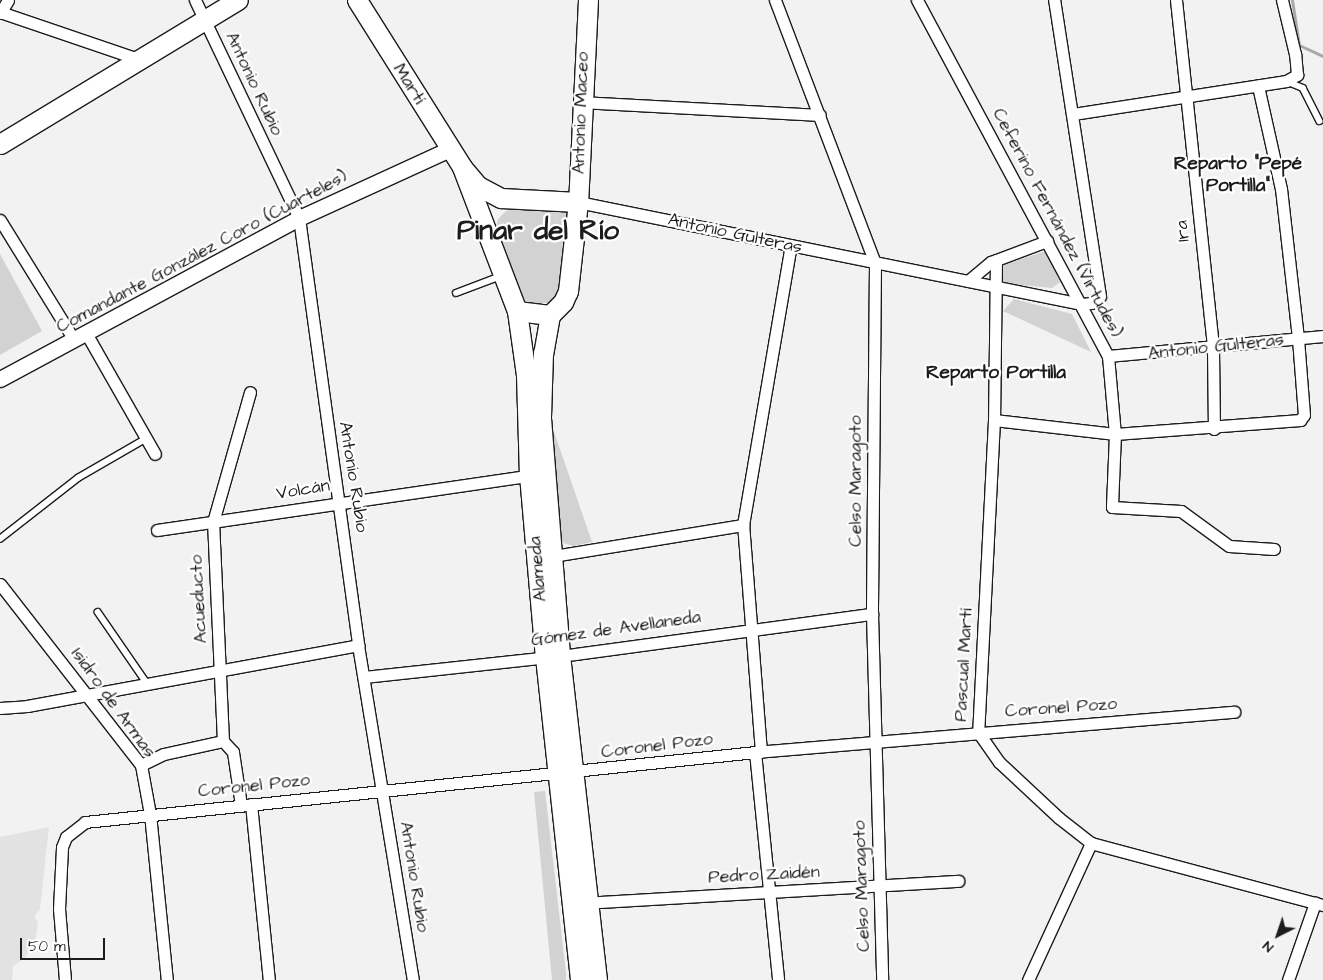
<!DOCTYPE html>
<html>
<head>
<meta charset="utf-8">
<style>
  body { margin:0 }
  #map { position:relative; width:1323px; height:980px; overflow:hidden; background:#f2f2f2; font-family:"Architects Daughter",sans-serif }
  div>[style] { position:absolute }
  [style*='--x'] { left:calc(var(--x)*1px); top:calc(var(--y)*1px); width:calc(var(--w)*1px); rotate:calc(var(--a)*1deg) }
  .built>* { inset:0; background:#e2e2e2 }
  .green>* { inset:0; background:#d2d2d2 }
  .stream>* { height:3px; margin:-1.5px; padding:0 1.5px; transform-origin:1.5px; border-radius:1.5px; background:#a8a8a8 }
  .roads { filter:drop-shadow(1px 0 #1c1c1c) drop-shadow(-1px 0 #1c1c1c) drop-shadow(0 1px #1c1c1c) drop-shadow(0 -1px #1c1c1c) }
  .service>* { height:5.5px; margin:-2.75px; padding:0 2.75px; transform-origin:2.75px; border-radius:2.75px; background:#fff }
  .minor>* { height:11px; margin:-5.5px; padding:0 5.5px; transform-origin:5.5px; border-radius:5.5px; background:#fff }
  .tertiary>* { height:15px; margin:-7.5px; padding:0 7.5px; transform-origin:7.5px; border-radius:7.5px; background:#fff }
  .primary>* { height:19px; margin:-9.5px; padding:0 9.5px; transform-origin:9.5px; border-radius:9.5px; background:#fff }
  span { translate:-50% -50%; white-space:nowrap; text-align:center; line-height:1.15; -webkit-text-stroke:4.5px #fff; paint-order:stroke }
  .street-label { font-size:18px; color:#1c1c1c }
  .neighbourhood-label { font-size:19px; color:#1c1c1c; font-weight:700 }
  .town-label { font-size:28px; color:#1c1c1c; font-weight:700 }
  .north { position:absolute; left:1253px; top:910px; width:50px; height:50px; -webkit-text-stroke:4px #fff; paint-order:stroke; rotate:221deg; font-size:14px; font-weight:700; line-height:20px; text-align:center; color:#1c1c1c }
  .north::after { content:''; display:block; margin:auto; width:18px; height:22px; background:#1c1c1c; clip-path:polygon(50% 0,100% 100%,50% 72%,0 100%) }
  .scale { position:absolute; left:20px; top:938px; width:85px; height:22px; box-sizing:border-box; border:2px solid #1c1c1c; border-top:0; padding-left:6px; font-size:15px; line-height:18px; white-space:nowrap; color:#1c1c1c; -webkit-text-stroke:4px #fff; paint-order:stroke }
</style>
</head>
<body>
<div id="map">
  <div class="built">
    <i style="clip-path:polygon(49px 827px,40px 909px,34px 917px,38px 922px,35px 942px,25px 958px,13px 966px,12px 980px,0 980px,0 837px)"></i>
  </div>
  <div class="green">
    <i style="clip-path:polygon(528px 206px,558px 207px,571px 218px,559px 299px,552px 303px,528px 303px,522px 296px,495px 230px,498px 219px,506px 211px)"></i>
    <i style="clip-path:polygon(1046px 251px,1060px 282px,1052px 288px,1000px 283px,1000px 266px)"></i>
    <i style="clip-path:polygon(0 254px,42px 331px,0 355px)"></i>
    <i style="clip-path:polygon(1014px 299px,1072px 314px,1091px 352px,1003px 311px)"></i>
    <i style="clip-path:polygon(551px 423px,592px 542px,573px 546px,554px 540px)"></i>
    <i style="clip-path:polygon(545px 791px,566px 973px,566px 980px,552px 980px,534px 792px)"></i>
  </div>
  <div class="stream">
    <i style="--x:1292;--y:0;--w:46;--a:81.2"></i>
    <i style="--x:1299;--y:45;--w:26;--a:25"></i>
  </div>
  <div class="roads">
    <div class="service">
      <i style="--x:1286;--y:81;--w:18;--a:22"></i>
      <i style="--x:1303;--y:88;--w:37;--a:63"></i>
      <i style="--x:456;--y:293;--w:48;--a:-20.7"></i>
      <i style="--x:0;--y:539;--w:99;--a:-38"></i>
      <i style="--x:78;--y:478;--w:80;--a:-30.1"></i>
      <i style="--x:98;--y:612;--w:86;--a:55.4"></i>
    </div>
    <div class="minor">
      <i style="--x:195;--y:0;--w:242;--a:64.5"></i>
      <i style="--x:299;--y:218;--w:431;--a:82.1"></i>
      <i style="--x:358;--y:645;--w:339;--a:80.7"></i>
      <i style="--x:775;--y:0;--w:281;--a:69.2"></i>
      <i style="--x:875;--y:263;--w:351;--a:90.5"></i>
      <i style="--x:872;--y:614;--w:366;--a:88.4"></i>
      <i style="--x:917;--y:0;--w:404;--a:61.8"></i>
      <i style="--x:1108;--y:356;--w:78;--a:84.9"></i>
      <i style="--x:1115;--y:434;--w:73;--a:92.4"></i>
      <i style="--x:1112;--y:507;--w:69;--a:3.3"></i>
      <i style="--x:1181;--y:511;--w:59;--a:36.1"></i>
      <i style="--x:1229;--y:546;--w:45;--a:3.8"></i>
      <i style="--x:1176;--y:0;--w:351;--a:83.9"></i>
      <i style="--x:1213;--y:349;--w:80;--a:89.3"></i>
      <i style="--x:0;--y:12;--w:149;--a:18.8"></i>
      <i style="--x:0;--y:13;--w:15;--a:-58"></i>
      <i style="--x:581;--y:102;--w:239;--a:3.1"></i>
      <i style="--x:1073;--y:114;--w:216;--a:-8.8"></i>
      <i style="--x:1286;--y:81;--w:13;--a:-29"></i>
      <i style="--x:1297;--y:75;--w:21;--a:-95"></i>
      <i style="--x:1295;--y:54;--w:56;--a:-103.5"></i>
      <i style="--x:578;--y:202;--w:513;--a:11.46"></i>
      <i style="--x:1081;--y:304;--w:10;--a:-6"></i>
      <i style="--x:1091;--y:303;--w:11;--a:-38"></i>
      <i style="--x:1100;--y:296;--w:300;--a:-98.8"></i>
      <i style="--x:0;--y:220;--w:141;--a:58.3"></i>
      <i style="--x:996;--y:260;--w:160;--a:90.7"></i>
      <i style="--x:994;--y:420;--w:312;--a:92.9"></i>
      <i style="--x:978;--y:732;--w:37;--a:55"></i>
      <i style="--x:999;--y:762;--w:82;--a:43"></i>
      <i style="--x:1059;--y:818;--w:41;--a:38"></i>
      <i style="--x:1091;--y:843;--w:240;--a:15"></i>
      <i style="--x:968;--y:281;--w:30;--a:-40"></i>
      <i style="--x:991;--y:262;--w:60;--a:-20.6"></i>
      <i style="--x:86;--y:333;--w:139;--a:60.3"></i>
      <i style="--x:1108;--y:356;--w:216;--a:-5.3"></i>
      <i style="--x:994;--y:420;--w:122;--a:6.6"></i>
      <i style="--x:1115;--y:434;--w:186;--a:-4.3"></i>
      <i style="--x:1300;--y:420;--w:6;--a:-51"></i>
      <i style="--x:1304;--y:415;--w:77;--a:-94.5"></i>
      <i style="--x:1298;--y:338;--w:150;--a:-96.5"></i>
      <i style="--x:1281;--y:189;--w:106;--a:-102.6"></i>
      <i style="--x:157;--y:530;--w:382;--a:-8.3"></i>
      <i style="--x:547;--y:557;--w:199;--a:-9.3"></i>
      <i style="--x:0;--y:584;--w:229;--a:52.1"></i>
      <i style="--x:141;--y:765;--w:50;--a:79.6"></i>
      <i style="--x:150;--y:814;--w:167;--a:84.2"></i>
      <i style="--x:364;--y:677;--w:212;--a:-6.2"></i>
      <i style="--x:575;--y:654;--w:300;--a:-7.7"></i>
      <i style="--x:0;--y:708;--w:27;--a:-4"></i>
      <i style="--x:27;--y:706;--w:337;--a:-10.4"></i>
      <i style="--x:755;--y:752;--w:229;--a:84.2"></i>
      <i style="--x:761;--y:752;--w:228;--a:-94.5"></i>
      <i style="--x:743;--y:525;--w:284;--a:-80.3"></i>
      <i style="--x:141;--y:765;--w:25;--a:-26"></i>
      <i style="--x:164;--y:754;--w:60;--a:-12.4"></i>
      <i style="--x:251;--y:804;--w:177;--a:84.2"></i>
      <i style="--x:241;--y:805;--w:54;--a:-98.6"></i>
      <i style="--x:233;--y:752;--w:15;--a:-132"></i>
      <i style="--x:223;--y:741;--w:219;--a:-92.6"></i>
      <i style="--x:213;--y:522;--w:135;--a:-74.1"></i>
      <i style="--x:584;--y:903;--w:375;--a:-3.4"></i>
      <i style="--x:65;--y:980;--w:71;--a:-94.8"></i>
      <i style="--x:59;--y:909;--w:62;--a:-87.2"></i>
      <i style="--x:62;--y:847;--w:11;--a:-68"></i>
      <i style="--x:66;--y:837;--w:24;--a:-38"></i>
      <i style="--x:85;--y:822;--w:674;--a:-5.96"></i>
      <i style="--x:755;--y:752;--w:481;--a:-4.8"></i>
      <i style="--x:1028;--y:980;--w:151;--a:-65.3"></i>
      <i style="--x:1288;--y:980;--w:82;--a:-70.7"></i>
    </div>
    <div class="tertiary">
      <i style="--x:0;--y:379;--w:340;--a:-28.3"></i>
      <i style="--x:299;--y:218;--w:166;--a:-24.6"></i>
    </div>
    <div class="primary">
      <i style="--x:357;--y:0;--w:197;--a:57.8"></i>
      <i style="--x:462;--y:167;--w:25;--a:50"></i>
      <i style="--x:478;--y:186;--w:26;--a:28"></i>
      <i style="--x:501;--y:198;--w:77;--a:3"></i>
      <i style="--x:588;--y:0;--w:202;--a:92.8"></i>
      <i style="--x:578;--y:202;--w:90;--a:96.4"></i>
      <i style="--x:568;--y:291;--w:12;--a:114"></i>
      <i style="--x:563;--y:302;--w:18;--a:135"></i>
      <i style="--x:550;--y:315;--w:39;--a:100"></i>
      <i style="--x:543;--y:353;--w:65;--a:91.8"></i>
      <i style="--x:541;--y:418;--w:238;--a:85.4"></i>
      <i style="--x:560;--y:655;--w:327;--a:83.5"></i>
      <i style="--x:0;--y:144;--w:278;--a:-31.2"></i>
      <i style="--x:462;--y:167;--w:154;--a:69.1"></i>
      <i style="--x:517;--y:311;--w:65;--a:82"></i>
      <i style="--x:526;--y:375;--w:100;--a:88.3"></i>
      <i style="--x:529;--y:475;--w:183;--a:85"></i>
      <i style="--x:545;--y:657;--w:325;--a:83.8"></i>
      <i style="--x:517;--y:311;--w:33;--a:7"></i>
    </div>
  </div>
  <div class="street-label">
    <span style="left:254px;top:84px;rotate:65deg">Antonio Rubio</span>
    <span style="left:409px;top:84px;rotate:58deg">Martí</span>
    <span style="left:581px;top:113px;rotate:-88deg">Antonio Maceo</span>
    <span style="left:1057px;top:223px;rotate:62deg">Ceferino Fernández (Virtudes)</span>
    <span style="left:1183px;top:231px;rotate:-96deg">1ra</span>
    <span style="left:735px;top:234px;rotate:12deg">Antonio Gulteras</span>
    <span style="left:202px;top:252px;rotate:-28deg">Comandante González Coro (Cuarteles)</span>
    <span style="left:1216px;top:347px;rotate:-6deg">Antonio Gulteras</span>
    <span style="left:353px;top:477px;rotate:81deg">Antonio Rubio</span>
    <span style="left:856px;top:481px;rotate:-90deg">Celso Maragoto</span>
    <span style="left:303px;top:490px;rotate:-9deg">Volcán</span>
    <span style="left:538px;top:569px;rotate:-95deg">Alameda</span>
    <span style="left:199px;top:599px;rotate:-93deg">Acueducto</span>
    <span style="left:616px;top:629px;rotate:-8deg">Gómez de Avellaneda</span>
    <span style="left:964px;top:665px;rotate:-87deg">Pascual Martí</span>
    <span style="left:113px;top:703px;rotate:54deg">Isidro de Armas</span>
    <span style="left:1061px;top:708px;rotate:-4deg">Coronel Pozo</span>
    <span style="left:657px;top:746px;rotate:-7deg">Coronel Pozo</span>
    <span style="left:254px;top:786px;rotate:-6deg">Coronel Pozo</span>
    <span style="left:764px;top:875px;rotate:-3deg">Pedro Zaidén</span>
    <span style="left:414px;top:877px;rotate:81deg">Antonio Rubio</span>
    <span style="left:862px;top:886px;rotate:-92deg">Celso Maragoto</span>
  </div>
  <div class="neighbourhood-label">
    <span style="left:1238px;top:175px">Reparto "Pepé<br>Portilla"</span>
    <span style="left:996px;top:373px">Reparto Portilla</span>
  </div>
  <div class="town-label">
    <span style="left:538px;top:231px">Pinar del Río</span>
  </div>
  <div class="north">N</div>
  <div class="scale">50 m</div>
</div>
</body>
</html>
